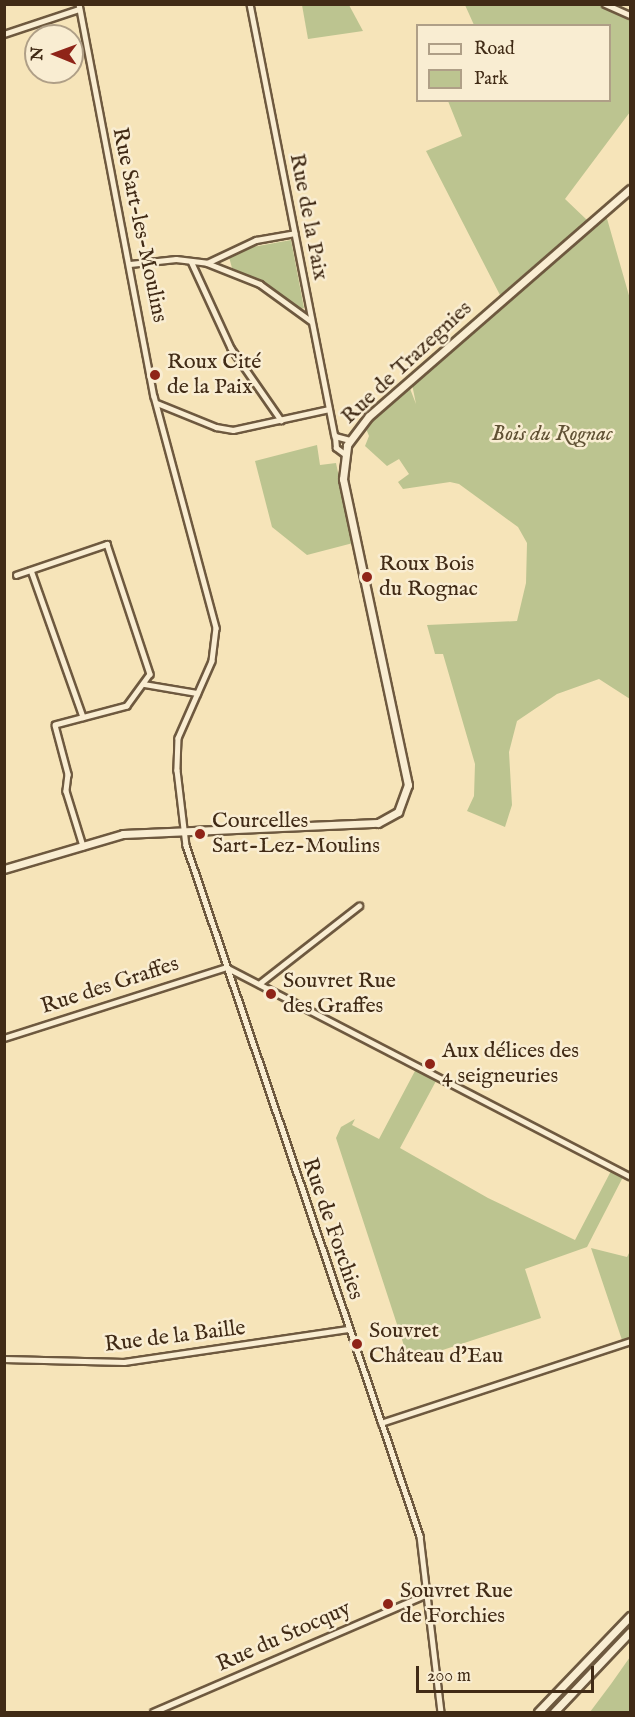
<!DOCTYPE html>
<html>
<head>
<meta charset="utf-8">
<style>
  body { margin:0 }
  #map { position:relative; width:635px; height:1717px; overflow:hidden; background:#f6e4b9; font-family:"IM FELL English",serif }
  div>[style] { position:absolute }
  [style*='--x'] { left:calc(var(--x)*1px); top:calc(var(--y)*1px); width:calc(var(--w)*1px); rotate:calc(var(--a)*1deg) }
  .green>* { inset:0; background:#bcc490 }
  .roads { filter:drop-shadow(2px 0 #6e593f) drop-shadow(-2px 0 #6e593f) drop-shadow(0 2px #6e593f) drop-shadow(0 -2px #6e593f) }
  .street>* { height:4.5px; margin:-2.25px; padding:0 2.25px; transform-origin:2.25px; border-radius:2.25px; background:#f9edd2 }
  .secondary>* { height:7px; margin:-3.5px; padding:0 3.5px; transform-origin:3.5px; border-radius:3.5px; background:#f9edd2 }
  .dots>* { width:16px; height:16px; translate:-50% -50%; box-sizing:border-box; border:3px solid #f9edd2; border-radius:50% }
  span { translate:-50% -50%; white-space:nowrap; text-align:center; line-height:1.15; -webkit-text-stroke:5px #f9edd2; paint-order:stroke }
  .street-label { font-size:22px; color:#412b16 }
  .poi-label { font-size:22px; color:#412b16 }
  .left { translate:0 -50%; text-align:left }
  .park-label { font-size:22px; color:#605134; font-style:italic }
  .frame { position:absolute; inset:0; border:6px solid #412b16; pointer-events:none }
  .legend { position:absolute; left:416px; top:24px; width:195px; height:78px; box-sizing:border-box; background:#f9edd2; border:2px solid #af9f87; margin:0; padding:8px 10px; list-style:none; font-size:18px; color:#412b16 }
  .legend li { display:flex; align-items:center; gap:12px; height:30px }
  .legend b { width:30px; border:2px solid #af9f87 }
  .north { position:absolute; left:24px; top:24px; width:60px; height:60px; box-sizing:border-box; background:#f9edd2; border:2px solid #af9f87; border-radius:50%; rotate:271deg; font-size:16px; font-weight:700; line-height:24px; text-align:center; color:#412b16 }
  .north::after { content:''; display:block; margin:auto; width:21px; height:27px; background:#8f2418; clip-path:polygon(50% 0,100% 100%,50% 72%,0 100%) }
  .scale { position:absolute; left:416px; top:1666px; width:178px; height:27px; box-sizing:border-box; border:3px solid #412b16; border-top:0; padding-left:8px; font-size:18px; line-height:21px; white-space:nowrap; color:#412b16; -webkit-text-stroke:4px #f9edd2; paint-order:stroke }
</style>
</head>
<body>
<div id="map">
  <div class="green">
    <i style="clip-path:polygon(302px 5px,349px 5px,363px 31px,308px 39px)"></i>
    <i style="clip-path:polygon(465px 5px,600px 5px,630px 17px,630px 112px,565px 199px,587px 220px,500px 295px,426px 151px,462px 136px,448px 101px,610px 100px,610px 26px,474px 25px)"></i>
    <i style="clip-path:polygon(606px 215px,630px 299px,630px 699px,599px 679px,557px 694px,517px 721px,509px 752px,512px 805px,505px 827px,467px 811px,474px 796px,475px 764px,443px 654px,435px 654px,427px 625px,517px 621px,526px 583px,527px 543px,518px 527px,459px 484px,450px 482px,403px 489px,398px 482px,409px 474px,399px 459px,387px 466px,365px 446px,369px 436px,365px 426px,409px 386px,416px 404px,412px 384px)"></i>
    <i style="clip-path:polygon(291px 240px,304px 308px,298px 310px,268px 284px,232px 268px,229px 257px,253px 247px)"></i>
    <i style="clip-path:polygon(317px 445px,320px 465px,336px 463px,353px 543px,307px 555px,272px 527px,255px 461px)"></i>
    <i style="clip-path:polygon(416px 1069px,436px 1081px,400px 1148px,488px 1198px,575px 1240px,611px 1171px,623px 1177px,587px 1247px,525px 1269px,541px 1318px,409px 1361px,336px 1138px,341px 1127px,355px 1119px,352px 1125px,379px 1139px)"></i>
    <i style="clip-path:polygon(591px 1248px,627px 1257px,630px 1251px,630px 1337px,622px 1340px)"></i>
    <i style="clip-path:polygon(630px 1657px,630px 1712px,590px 1712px,611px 1684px)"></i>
  </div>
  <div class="roads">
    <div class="street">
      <i style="--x:79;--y:4;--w:399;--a:79.2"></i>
      <i style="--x:154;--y:396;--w:240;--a:75"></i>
      <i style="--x:216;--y:628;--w:33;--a:97"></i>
      <i style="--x:212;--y:661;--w:84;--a:113.8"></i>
      <i style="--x:178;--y:738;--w:32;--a:92"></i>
      <i style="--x:177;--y:770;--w:76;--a:83.2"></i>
      <i style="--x:186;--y:845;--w:730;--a:71.29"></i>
      <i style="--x:420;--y:1536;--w:177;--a:83.2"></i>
      <i style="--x:250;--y:4;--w:440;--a:78.9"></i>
      <i style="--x:605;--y:4;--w:27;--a:24"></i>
      <i style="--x:4;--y:34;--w:79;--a:-18.4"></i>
      <i style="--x:191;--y:261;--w:96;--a:65.3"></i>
      <i style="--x:231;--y:348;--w:88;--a:55.2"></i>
      <i style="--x:207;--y:263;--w:57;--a:21.6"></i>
      <i style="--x:260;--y:284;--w:63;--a:36"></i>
      <i style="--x:130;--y:264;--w:46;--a:-6.2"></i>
      <i style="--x:176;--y:259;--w:31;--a:7"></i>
      <i style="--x:207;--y:263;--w:54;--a:-25.1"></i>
      <i style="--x:256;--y:240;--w:39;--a:-10"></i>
      <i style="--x:157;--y:403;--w:64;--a:22.1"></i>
      <i style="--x:216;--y:427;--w:17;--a:10"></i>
      <i style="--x:233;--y:430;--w:98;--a:-12.3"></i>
      <i style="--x:344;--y:454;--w:10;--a:-143"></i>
      <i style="--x:336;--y:448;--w:12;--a:-95"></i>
      <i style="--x:335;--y:436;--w:16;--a:15"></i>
      <i style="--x:31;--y:570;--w:156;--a:70.5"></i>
      <i style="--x:16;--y:575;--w:96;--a:-18.8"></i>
      <i style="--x:107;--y:544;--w:137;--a:71.7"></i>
      <i style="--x:150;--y:674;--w:39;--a:126"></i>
      <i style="--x:127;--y:706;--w:74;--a:165.2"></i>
      <i style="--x:55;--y:725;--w:51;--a:75.1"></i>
      <i style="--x:68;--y:774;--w:17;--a:97"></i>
      <i style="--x:66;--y:791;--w:58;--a:72.8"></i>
      <i style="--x:144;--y:684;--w:54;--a:9.6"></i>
      <i style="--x:226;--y:967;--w:455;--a:27.4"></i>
      <i style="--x:259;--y:984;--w:127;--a:-38"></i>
      <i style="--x:4;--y:1038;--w:233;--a:-17.7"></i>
      <i style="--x:4;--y:1359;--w:120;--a:1.4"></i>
      <i style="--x:124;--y:1362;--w:226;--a:-8.4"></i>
      <i style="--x:381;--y:1423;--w:262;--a:-18.2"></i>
      <i style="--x:153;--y:1712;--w:301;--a:-23.3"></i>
    </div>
    <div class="secondary">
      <i style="--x:4;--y:869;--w:124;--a:-16.4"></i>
      <i style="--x:123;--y:834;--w:255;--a:-2.5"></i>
      <i style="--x:378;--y:823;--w:23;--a:-29"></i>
      <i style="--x:398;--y:812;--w:29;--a:-70"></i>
      <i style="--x:408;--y:785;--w:313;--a:-102"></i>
      <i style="--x:343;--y:479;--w:34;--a:-83"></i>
      <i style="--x:347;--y:445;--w:36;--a:-53"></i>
      <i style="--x:369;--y:416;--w:346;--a:-41"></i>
      <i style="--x:538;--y:1712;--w:133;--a:-46.2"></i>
      <i style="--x:554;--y:1712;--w:110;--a:-46.5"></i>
    </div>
  </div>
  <div class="dots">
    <i style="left:155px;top:375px;background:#8f2418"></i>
    <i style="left:367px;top:577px;background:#8f2418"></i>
    <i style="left:200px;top:834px;background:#8f2418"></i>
    <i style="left:271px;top:994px;background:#8f2418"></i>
    <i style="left:430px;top:1064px;background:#8f2418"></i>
    <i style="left:357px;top:1344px;background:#8f2418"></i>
    <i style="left:388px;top:1604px;background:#8f2418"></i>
  </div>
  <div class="street-label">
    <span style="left:308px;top:217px;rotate:79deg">Rue de la Paix</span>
    <span style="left:139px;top:225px;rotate:78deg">Rue Sart-les-Moulins</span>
    <span style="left:407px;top:363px;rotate:-43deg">Rue de Trazegnies</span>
    <span style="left:110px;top:986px;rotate:-18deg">Rue des Graffes</span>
    <span style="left:332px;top:1229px;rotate:71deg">Rue de Forchies</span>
    <span style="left:175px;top:1337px;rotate:-7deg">Rue de la Baille</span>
    <span style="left:284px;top:1637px;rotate:-24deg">Rue du Stocquy</span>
  </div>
  <div class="poi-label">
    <span class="left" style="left:167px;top:375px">Roux Cité<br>de la Paix</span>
    <span class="left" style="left:379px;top:577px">Roux Bois<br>du Rognac</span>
    <span class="left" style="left:212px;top:834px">Courcelles<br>Sart-Lez-Moulins</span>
    <span class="left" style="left:283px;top:994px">Souvret Rue<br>des Graffes</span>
    <span class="left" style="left:442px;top:1064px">Aux délices des<br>4 seigneuries</span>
    <span class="left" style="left:369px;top:1344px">Souvret<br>Château d'Eau</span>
    <span class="left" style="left:400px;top:1604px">Souvret Rue<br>de Forchies</span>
  </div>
  <div class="park-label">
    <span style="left:552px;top:435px">Bois du Rognac</span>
  </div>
  <div class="frame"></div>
  <ul class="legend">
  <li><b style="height:8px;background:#f9edd2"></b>Road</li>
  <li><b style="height:16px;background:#bcc490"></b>Park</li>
  </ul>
  <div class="north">N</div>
  <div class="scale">200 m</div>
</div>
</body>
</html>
